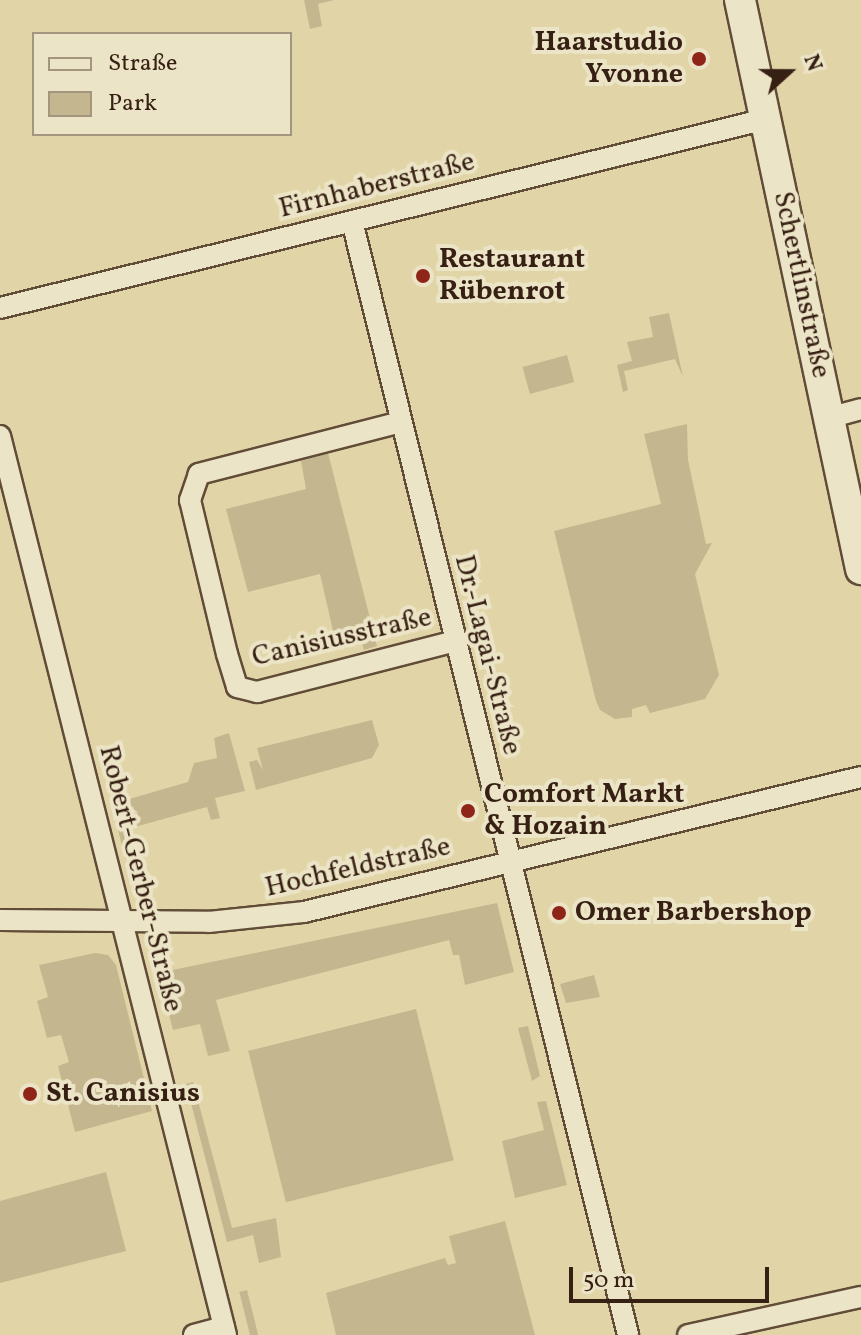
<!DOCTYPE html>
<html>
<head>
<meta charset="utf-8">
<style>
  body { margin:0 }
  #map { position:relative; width:861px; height:1335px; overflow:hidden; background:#e1d5a8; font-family:Vollkorn,serif }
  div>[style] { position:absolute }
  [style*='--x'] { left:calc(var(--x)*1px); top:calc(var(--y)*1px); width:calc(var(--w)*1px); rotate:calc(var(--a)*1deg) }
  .green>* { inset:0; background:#c4b68f; transform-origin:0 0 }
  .roads { filter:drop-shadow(2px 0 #614c38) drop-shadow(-2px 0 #614c38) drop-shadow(0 2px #614c38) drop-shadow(0 -2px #614c38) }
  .street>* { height:20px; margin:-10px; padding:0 10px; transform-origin:10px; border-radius:10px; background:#ece4c6 }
  .secondary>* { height:30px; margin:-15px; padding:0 15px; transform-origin:15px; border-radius:15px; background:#ece4c6 }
  .dots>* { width:22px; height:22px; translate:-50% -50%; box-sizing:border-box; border:4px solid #ece4c6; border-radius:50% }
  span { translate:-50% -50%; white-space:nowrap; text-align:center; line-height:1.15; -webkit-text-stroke:8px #ece4c6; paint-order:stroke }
  .poi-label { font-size:28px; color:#361f13; font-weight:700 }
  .right { translate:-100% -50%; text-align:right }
  .left { translate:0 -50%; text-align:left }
  .street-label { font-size:28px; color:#361f13 }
  .legend { position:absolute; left:32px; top:32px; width:260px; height:104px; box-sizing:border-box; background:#ece4c6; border:2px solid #a3957e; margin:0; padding:10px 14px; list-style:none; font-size:24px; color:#361f13 }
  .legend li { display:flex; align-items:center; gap:16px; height:40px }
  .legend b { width:40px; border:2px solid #a3957e }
  .north { position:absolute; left:749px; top:32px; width:80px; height:80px; -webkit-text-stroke:6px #ece4c6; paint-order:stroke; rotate:69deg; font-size:22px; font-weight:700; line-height:32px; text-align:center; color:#361f13 }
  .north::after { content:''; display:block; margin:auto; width:28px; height:36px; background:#361f13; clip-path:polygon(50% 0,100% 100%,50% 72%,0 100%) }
  .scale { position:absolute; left:569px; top:1267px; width:200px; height:36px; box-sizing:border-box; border:4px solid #361f13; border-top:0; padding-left:10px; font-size:24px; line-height:28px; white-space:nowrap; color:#361f13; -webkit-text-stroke:6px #ece4c6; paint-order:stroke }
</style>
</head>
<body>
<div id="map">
  <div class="green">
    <i style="clip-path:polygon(304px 0,334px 0,318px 4px,322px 26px,310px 29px)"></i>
    <i style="clip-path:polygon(669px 313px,683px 377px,675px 359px,624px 371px,628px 390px,623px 392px,617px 365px,632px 361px,627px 342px,653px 337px,649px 317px)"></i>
    <i style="left:567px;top:355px;width:28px;height:46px;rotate:75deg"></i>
    <i style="clip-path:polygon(687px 424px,688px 460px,706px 544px,712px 543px,695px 574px,719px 675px,705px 699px,650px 713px,646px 705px,632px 709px,632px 717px,615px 719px,600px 710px,596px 701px,554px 531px,661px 504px,644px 434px)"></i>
    <i style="clip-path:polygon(328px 453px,377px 646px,364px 650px,358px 629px,334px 635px,320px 574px,248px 592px,226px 509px,306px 489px,301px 461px)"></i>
    <i style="clip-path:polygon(372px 720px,379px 745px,372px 758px,256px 790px,249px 762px,257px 760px,263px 770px,257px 748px)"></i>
    <i style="clip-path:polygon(229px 733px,245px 791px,215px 798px,220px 818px,211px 820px,207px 807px,131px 828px,139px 858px,125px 859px,112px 804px,188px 782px,194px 763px,217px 758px,214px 738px)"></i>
    <i style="clip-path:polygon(497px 903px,514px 972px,465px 985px,459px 955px,453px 955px,449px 940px,216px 1000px,230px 1051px,208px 1056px,200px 1024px,173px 1030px,158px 973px)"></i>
    <i style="clip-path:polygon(95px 953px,108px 955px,116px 965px,152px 1111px,75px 1132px,58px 1066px,69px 1062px,61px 1035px,47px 1038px,37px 1001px,48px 997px,39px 965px)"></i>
    <i style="clip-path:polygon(594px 975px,600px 997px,566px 1003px,560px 984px)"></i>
    <i style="left:416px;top:1009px;width:156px;height:173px;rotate:76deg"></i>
    <i style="clip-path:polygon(528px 1026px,540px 1076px,532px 1081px,518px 1028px)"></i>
    <i style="clip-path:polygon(193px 1082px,232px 1228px,276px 1218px,281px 1257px,259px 1263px,253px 1235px,227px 1242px,186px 1084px)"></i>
    <i style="clip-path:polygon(546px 1101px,567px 1185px,515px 1198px,502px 1141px,544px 1130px,537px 1102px)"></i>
    <i style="clip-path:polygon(106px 1172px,126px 1251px,0 1283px,0 1201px)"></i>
    <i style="clip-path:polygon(505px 1221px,535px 1335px,336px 1335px,326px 1293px,445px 1258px,448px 1265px,456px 1263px,449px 1236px)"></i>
    <i style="left:247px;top:1290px;width:46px;height:8px;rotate:76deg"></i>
  </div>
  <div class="roads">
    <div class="street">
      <i style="--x:352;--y:221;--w:1148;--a:76.08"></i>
      <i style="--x:0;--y:308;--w:789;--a:-13.86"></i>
      <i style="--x:828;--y:418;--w:34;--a:-15"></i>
      <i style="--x:401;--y:422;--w:209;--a:165.6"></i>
      <i style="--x:199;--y:474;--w:28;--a:109"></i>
      <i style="--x:190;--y:500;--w:158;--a:76.5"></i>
      <i style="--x:227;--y:654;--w:34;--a:73"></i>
      <i style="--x:237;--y:687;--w:21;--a:14"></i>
      <i style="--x:257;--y:692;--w:204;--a:-14.4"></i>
      <i style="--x:0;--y:436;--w:927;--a:75.89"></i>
      <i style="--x:0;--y:920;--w:209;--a:0.5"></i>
      <i style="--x:209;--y:922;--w:96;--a:-6"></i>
      <i style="--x:304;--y:912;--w:573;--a:-13.62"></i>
      <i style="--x:194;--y:1335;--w:31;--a:-15"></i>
      <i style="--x:688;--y:1335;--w:177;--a:-12.4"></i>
    </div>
    <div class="secondary">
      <i style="--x:740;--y:0;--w:582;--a:77.99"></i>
    </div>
  </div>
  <div class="dots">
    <i style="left:699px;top:59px;background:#8f2418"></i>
    <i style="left:423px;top:276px;background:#8f2418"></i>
    <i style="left:468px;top:811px;background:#8f2418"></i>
    <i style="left:559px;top:913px;background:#8f2418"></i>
    <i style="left:30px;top:1094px;background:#8f2418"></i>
  </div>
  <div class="poi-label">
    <span class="right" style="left:683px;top:59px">Haarstudio<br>Yvonne</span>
    <span class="left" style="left:439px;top:276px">Restaurant<br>Rübenrot</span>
    <span class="left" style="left:484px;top:811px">Comfort Markt<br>&amp; Hozain</span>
    <span class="left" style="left:575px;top:913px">Omer Barbershop</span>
    <span class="left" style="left:46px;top:1094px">St. Canisius</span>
  </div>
  <div class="street-label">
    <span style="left:377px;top:186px;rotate:-14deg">Firnhaberstraße</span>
    <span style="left:801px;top:285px;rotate:78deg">Schertlinstraße</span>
    <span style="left:342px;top:638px;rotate:-13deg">Canisiusstraße</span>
    <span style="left:487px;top:655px;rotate:76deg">Dr.-Lagai-Straße</span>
    <span style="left:358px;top:868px;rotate:-13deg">Hochfeldstraße</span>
    <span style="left:140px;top:879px;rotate:76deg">Robert-Gerber-Straße</span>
  </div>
  <ul class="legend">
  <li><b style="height:10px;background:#ece4c6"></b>Straße</li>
  <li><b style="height:22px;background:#c4b68f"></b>Park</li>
  </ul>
  <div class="north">N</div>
  <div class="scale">50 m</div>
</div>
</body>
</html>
